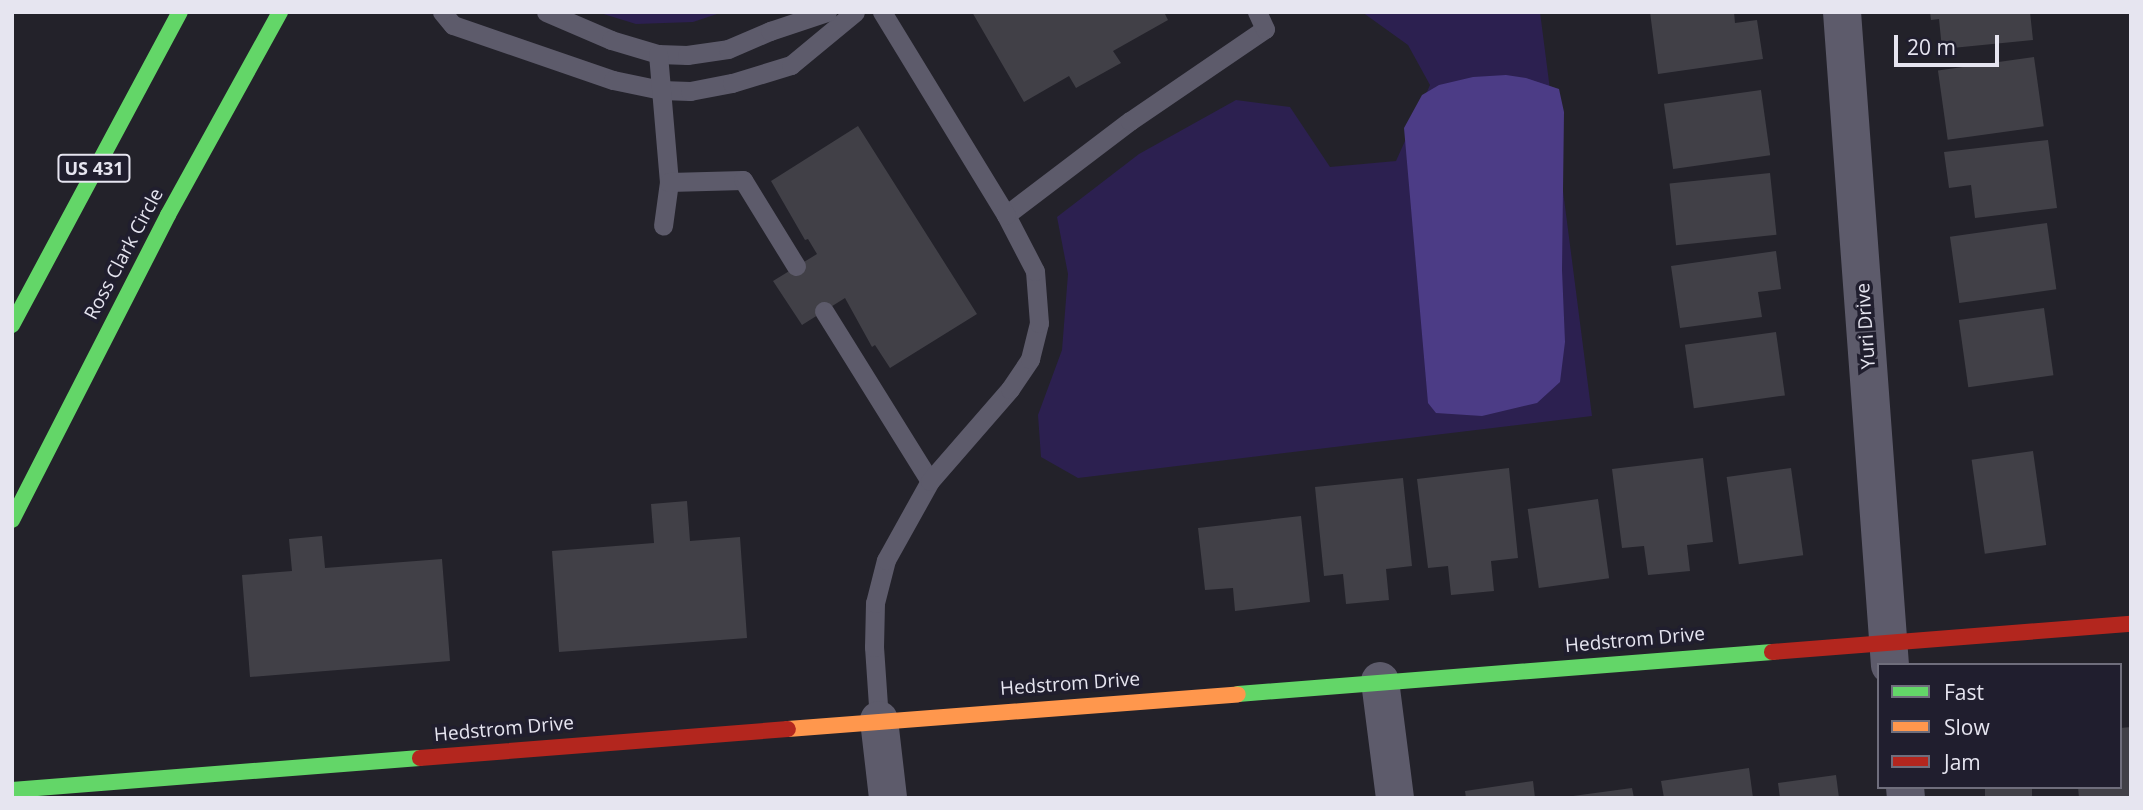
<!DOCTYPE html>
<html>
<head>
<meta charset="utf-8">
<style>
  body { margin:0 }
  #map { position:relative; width:2143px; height:810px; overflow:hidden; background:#23222a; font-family:"Open Sans",sans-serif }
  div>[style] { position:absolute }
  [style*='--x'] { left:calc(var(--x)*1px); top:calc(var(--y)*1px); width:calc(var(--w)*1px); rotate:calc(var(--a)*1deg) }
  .green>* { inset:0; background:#2c2050 }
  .water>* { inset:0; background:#4c3c86 }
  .building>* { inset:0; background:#414047; transform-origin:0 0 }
  .lane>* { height:19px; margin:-9.5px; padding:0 9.5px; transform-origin:9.5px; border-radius:9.5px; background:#5d5b6b }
  .street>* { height:38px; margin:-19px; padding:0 19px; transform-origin:19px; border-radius:19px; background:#5d5b6b }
  .fast>* { height:16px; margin:-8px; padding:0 8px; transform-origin:8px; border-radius:8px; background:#63d668 }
  .slow>* { height:16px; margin:-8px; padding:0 8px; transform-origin:8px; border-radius:8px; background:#ff974d }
  .jam>* { height:16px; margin:-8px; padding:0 8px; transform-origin:8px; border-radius:8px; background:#b3261e }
  span { translate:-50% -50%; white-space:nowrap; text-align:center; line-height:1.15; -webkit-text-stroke:7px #201e2e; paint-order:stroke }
  .shield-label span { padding:2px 5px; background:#201e2e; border:2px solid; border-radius:5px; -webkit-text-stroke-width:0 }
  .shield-label { font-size:18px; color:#e6e5f0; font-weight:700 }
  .street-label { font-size:19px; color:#e6e5f0 }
  .frame { position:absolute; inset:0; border:14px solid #e6e5f0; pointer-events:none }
  .legend { position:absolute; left:1877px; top:663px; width:245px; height:126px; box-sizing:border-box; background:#201e2e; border:2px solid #6f6e7c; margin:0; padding:9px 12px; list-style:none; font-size:21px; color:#e6e5f0 }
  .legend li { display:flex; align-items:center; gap:14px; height:35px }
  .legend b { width:35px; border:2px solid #6f6e7c }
  .scale { position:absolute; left:1894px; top:35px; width:105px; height:32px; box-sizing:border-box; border:4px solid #e6e5f0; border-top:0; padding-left:9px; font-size:21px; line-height:24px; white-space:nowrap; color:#e6e5f0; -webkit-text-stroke:5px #201e2e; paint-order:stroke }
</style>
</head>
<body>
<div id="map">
  <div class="green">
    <i style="clip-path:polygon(597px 12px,723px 12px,693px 22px,636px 24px)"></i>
    <i style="clip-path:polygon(1362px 12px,1540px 12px,1592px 416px,1078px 478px,1041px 457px,1038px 415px,1062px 350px,1068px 274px,1057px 217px,1139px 154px,1236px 100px,1290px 107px,1330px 167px,1396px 161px,1430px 85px,1408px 45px)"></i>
  </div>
  <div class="water">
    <i style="clip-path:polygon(1506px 75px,1526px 78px,1559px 89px,1564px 112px,1562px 270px,1565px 342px,1560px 382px,1537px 403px,1482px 416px,1436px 413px,1428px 403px,1404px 128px,1422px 95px,1439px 85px,1473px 77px)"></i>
  </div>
  <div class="building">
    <i style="clip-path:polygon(972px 12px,1164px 12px,1168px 20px,1113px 51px,1121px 63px,1076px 88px,1069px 76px,1024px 102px)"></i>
    <i style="clip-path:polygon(1650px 12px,1734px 12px,1735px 23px,1757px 20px,1763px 59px,1658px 74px)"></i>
    <i style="clip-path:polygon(1930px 12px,2030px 12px,2033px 40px,1942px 49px,1939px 19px,1931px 20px)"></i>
    <i style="left:2034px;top:57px;width:70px;height:97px;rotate:82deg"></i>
    <i style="left:1761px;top:90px;width:66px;height:98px;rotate:82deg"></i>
    <i style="clip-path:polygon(858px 126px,977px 314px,890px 368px,875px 345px,872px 347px,845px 298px,802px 325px,773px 281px,817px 254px,808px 239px,805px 240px,771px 181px)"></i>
    <i style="clip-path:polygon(2048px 140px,2057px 208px,1975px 218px,1971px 185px,1949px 188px,1944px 152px)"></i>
    <i style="left:1770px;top:173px;width:62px;height:101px;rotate:84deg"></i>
    <i style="left:2047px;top:223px;width:67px;height:98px;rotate:82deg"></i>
    <i style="clip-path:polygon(1776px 251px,1781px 289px,1758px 292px,1762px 317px,1680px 328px,1671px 266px)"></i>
    <i style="left:2044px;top:308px;width:68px;height:86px;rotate:82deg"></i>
    <i style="left:1776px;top:332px;width:64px;height:92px;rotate:82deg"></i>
    <i style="left:2033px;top:451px;width:95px;height:62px;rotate:82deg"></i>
    <i style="clip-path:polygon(1703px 458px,1713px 542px,1687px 545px,1690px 571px,1648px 575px,1644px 546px,1622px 548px,1612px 469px)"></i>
    <i style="clip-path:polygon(1509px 468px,1518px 558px,1491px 561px,1494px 591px,1451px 595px,1448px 566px,1428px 568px,1417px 479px)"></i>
    <i style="left:1791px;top:468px;width:88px;height:65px;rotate:82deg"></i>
    <i style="clip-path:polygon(1403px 478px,1412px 566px,1386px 569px,1389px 600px,1346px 604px,1343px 574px,1324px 576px,1315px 487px)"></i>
    <i style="left:1598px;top:499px;width:80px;height:71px;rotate:82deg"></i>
    <i style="clip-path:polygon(687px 501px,690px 541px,740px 537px,747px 638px,559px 652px,552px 551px,654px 543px,651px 504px)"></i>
    <i style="clip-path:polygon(1301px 516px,1310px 602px,1235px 611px,1233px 588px,1205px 590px,1198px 528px)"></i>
    <i style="clip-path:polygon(322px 536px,325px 568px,442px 559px,450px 661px,250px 677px,242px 575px,292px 571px,289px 539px)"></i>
    <i style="clip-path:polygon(2131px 727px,2131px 798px,2079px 798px,2078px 787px,2120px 787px,2120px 728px)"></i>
    <i style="clip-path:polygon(1749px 768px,1753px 798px,1664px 798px,1661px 781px)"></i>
    <i style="clip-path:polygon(1836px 775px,1839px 798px,1780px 798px,1778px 783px)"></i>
    <i style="clip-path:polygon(1533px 781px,1535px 798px,1466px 798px,1465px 791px)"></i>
    <i style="left:1985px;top:787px;width:47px;height:11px"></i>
    <i style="clip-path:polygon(1632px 788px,1634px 798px,1573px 798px,1573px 796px)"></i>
  </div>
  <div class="lane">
    <i style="--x:442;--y:12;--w:17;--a:50"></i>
    <i style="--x:453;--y:25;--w:169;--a:19"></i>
    <i style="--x:613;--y:80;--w:49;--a:11.8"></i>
    <i style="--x:661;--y:90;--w:29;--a:2"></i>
    <i style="--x:690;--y:91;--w:43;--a:-10.8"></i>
    <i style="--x:732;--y:83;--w:62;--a:-17"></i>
    <i style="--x:791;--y:65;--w:83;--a:-39.6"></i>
    <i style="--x:546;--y:12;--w:71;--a:23.3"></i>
    <i style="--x:611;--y:40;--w:49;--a:16.6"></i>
    <i style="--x:658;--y:54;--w:29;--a:2"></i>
    <i style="--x:687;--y:55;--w:41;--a:-8.3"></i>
    <i style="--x:728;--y:49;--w:46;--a:-23.2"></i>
    <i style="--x:770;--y:31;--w:60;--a:-18.4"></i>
    <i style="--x:658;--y:54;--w:128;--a:85.1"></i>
    <i style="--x:669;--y:182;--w:44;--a:97.8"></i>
    <i style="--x:669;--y:182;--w:74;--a:-1.5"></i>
    <i style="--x:743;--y:180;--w:101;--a:58.4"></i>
    <i style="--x:1006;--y:215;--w:156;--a:-37.2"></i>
    <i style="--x:1130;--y:121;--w:163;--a:-34.3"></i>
    <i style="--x:1265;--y:29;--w:19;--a:-115"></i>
    <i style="--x:824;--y:311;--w:200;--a:58.1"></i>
    <i style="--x:879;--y:720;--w:73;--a:-93.9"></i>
    <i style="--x:874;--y:647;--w:44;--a:-88.7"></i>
    <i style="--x:875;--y:603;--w:44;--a:-75.7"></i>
    <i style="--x:886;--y:560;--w:90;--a:-60.9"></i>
    <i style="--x:930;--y:481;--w:122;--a:-49"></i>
    <i style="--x:1010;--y:389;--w:36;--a:-56"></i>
    <i style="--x:1030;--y:359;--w:37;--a:-76"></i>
    <i style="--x:1039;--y:323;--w:52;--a:-94.4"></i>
    <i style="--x:1035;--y:271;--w:63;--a:-117.4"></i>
    <i style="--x:1006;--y:215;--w:238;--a:-121.4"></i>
  </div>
  <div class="street">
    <i style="--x:1842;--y:12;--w:655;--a:85.8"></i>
    <i style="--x:1380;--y:681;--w:118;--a:82.7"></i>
    <i style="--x:879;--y:720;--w:79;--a:83.4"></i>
    <i style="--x:1905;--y:787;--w:11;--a:85"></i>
  </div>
  <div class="fast">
    <i style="--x:12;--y:325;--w:355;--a:-61.8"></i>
    <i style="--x:12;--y:520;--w:343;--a:-62.9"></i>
    <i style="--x:168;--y:215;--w:232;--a:-61.1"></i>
    <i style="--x:1238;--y:694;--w:536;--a:-4.5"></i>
    <i style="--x:12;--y:790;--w:409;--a:-4.5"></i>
  </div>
  <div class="slow">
    <i style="--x:788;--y:729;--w:451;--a:-4.4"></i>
  </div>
  <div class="jam">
    <i style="--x:1772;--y:652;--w:360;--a:-4.5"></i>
    <i style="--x:420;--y:758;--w:369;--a:-4.5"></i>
  </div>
  <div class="shield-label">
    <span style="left:94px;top:168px">US 431</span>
  </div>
  <div class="street-label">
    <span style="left:124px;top:254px;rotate:-62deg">Ross Clark Circle</span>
    <span style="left:1866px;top:326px;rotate:-94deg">Yuri Drive</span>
    <span style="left:1635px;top:640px;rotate:-5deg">Hedstrom Drive</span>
    <span style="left:1070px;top:684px;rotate:-4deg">Hedstrom Drive</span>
    <span style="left:504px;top:729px;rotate:-5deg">Hedstrom Drive</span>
  </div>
  <div class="frame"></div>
  <ul class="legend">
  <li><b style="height:9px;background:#63d668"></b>Fast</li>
  <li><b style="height:9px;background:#ff974d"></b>Slow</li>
  <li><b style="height:9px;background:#b3261e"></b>Jam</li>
  </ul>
  <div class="scale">20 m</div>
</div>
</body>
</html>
